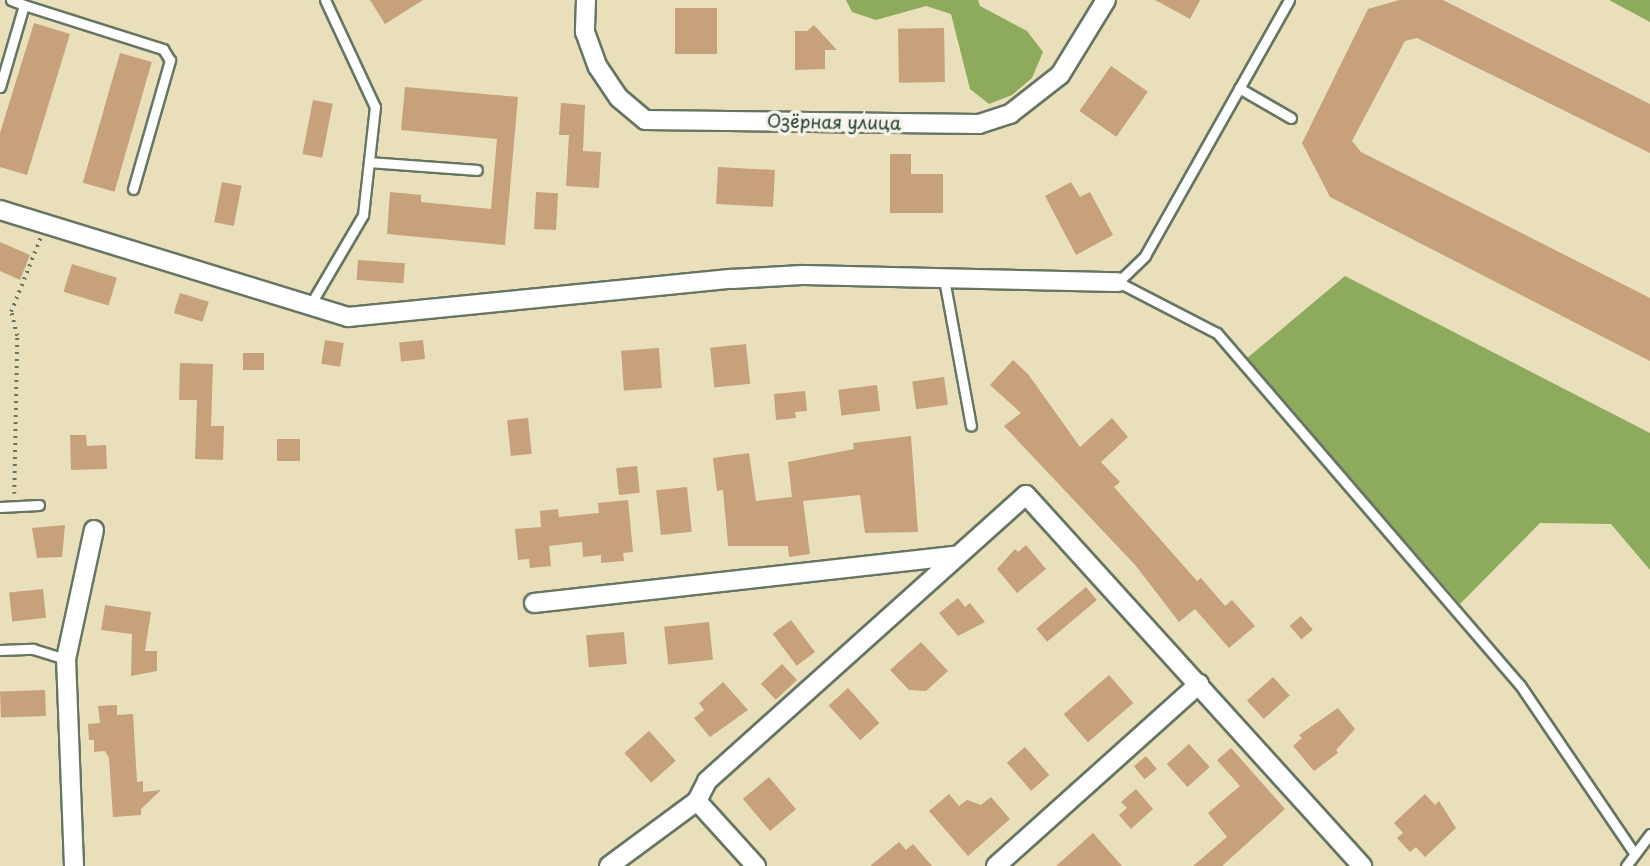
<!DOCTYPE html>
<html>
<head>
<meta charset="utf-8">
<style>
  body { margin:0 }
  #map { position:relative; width:1650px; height:866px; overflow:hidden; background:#e9dfbb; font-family:"Playpen Sans",sans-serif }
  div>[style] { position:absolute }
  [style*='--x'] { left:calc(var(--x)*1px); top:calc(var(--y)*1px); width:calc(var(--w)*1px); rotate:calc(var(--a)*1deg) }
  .forest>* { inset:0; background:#8eaa5c }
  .building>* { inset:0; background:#c6a17b; transform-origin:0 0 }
  .path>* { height:3.5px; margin-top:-1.75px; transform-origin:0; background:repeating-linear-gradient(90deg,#667663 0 2px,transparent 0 7px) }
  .roads { filter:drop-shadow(2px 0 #667663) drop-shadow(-2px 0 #667663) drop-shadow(0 2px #667663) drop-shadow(0 -2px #667663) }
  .lane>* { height:9px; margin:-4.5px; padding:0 4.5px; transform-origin:4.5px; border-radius:4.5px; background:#fff }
  .street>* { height:18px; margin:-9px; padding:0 9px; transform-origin:9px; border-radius:9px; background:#fff }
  span { translate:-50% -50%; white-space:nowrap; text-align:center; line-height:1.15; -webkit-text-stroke:7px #f7f3e8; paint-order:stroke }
  .street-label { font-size:18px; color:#1f3d34 }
</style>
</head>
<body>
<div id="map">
  <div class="forest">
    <i style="clip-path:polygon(846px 0,978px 0,980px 6px,1027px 31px,1043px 52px,1032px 78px,1012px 95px,989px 104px,970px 89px,951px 14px,926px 6px,876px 20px,852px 12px)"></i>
    <i style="clip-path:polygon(1609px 0,1650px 0,1650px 22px)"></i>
    <i style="clip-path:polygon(1345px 276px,1650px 433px,1650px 570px,1611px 524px,1540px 523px,1460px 604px,1246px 359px)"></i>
  </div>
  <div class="building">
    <i style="clip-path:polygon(370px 0,423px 0,385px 24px)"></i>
    <i style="clip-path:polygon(1155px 0,1200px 0,1190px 19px)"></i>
    <i style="clip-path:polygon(1399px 0,1443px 0,1650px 104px,1650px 153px,1417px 38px,1405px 41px,1352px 141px,1361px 152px,1650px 298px,1650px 361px,1330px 197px,1302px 143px,1368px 9px)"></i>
    <i style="left:675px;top:8px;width:42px;height:46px"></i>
    <i style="clip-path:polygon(34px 23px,70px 34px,27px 175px,0 167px,0 133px)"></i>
    <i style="clip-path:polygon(814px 25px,837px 50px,825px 50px,825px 69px,795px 70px,795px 31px,807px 31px)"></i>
    <i style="left:944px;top:28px;width:54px;height:46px;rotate:89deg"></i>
    <i style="left:120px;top:53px;width:33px;height:135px;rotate:16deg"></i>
    <i style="left:1111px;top:66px;width:45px;height:55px;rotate:35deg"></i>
    <i style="clip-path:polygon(405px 87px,518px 97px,505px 245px,387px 234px,390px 192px,421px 195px,421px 202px,491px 209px,497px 139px,401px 130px)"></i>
    <i style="left:313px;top:100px;width:20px;height:55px;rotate:11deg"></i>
    <i style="clip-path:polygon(561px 103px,585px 105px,583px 151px,601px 152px,599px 188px,566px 186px,569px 135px,559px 135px)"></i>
    <i style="clip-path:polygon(890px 154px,911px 154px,911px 174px,943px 174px,943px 213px,890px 213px)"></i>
    <i style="left:718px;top:167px;width:57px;height:37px;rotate:3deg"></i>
    <i style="left:222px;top:182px;width:20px;height:41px;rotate:11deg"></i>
    <i style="clip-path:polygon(1071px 182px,1080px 197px,1090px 192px,1113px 235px,1076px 255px,1045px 196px)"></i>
    <i style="left:536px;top:192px;width:22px;height:37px;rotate:3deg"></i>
    <i style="clip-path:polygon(0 242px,30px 255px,20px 280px,0 271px)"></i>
    <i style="left:358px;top:260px;width:47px;height:20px;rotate:4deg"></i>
    <i style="left:72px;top:264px;width:47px;height:29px;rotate:17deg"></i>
    <i style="left:180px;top:293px;width:30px;height:21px;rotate:17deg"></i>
    <i style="left:325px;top:340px;width:19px;height:24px;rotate:9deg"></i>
    <i style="left:423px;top:340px;width:19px;height:24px;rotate:84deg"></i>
    <i style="left:746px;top:344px;width:40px;height:36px;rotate:84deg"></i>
    <i style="left:659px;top:348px;width:40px;height:38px;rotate:86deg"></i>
    <i style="left:243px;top:353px;width:21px;height:17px"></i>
    <i style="clip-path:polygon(1013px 360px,1028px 374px,1080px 447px,1112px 418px,1128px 437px,1101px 462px,1120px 482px,1114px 487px,1197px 581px,1201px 578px,1225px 606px,1232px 600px,1255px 626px,1229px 648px,1195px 609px,1179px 622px,1136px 566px,1004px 426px,1021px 413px,990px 385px)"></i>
    <i style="clip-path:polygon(180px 363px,213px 364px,211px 426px,224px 426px,223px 460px,195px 459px,197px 400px,179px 400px)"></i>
    <i style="left:944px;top:377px;width:28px;height:32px;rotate:82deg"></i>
    <i style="left:877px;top:385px;width:26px;height:39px;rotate:83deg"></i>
    <i style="clip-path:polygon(805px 391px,807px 411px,795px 412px,796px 418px,776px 420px,774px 394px)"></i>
    <i style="left:528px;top:418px;width:36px;height:21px;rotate:84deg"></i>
    <i style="clip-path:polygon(70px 435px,86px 435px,87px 446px,106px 445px,107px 469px,71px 470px)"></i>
    <i style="clip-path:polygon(911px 436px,918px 532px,865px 533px,860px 495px,803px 501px,810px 554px,789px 557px,788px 546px,728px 546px,723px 490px,717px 491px,713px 458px,749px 453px,756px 501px,792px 497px,788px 462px,854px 449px,853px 443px)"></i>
    <i style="left:277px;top:439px;width:23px;height:22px"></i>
    <i style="left:637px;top:466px;width:27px;height:21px;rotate:84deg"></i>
    <i style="left:687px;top:487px;width:45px;height:31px;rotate:84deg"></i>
    <i style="clip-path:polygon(628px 500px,633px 552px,623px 553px,624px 561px,601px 563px,601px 555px,583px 557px,582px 542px,549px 546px,551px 566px,530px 568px,529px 559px,518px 560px,515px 529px,541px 527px,540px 511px,558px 509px,559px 517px,599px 513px,598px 503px)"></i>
    <i style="clip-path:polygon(65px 525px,62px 557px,37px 558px,32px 528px)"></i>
    <i style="clip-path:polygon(1026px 545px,1046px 569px,1017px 593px,997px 569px,1015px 549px,1018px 552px)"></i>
    <i style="left:1086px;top:587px;width:17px;height:65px;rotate:50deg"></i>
    <i style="left:43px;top:589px;width:29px;height:34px;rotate:84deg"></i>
    <i style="clip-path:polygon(958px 598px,965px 607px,970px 603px,985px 622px,958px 636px,939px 613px)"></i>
    <i style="clip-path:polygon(105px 605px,151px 612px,145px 651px,157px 651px,157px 671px,131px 676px,132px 634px,101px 630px)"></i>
    <i style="left:1301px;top:616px;width:18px;height:15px;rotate:49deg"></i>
    <i style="left:791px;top:620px;width:40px;height:23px;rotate:53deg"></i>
    <i style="left:709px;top:622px;width:38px;height:45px;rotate:84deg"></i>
    <i style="left:624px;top:632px;width:32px;height:38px;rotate:85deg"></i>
    <i style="clip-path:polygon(921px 642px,948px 671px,926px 691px,909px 690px,890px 670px)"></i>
    <i style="left:782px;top:664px;width:22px;height:29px;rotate:47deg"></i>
    <i style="left:1109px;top:675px;width:37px;height:60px;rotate:49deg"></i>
    <i style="left:1273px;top:677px;width:25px;height:35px;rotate:48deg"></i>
    <i style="clip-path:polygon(723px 682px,748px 710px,710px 737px,694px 718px,704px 710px,699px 703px)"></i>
    <i style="left:848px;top:688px;width:47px;height:26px;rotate:48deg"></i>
    <i style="left:45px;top:690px;width:26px;height:45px;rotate:88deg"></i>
    <i style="clip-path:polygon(117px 705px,117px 715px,133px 714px,137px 782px,143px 781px,143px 792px,161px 790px,141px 809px,141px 815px,113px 817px,109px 758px,105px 751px,94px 752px,94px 740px,89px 740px,88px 724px,100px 723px,98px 706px)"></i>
    <i style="clip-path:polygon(1338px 708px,1355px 729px,1336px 750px,1338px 753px,1314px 771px,1293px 746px,1302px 738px,1299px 735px)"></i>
    <i style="left:649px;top:731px;width:40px;height:33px;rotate:48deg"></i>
    <i style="left:1189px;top:744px;width:31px;height:30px;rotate:48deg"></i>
    <i style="left:1025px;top:747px;width:37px;height:24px;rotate:49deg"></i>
    <i style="clip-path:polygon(1231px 748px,1285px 809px,1222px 866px,1193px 866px,1227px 837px,1208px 813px,1240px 786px,1217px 760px)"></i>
    <i style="left:1146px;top:756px;width:17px;height:16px;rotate:50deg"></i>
    <i style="left:769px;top:777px;width:42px;height:34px;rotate:50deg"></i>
    <i style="clip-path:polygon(1136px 789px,1153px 809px,1131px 829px,1119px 815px,1127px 808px,1121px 802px)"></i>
    <i style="clip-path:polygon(949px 794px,959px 806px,967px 800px,981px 805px,991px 797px,1010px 819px,968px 856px,929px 811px)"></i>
    <i style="clip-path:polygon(1425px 794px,1435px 805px,1439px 801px,1456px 828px,1425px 857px,1416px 847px,1410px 852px,1397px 838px,1403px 833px,1394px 823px)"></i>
    <i style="clip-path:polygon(1093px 833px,1122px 866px,1056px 866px)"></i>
    <i style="clip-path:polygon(899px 842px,906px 850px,913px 844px,932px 866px,870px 866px)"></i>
  </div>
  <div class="path">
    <i style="--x:14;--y:494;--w:158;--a:-88.9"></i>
    <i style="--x:17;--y:336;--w:25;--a:-104"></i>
    <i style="--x:11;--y:312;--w:79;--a:-68.3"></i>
  </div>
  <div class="roads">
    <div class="lane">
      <i style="--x:11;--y:0;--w:14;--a:21"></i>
      <i style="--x:1289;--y:0;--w:294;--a:119.4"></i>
      <i style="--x:1145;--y:256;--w:37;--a:136"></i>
      <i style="--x:1118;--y:282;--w:111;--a:27.3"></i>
      <i style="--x:1217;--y:333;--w:464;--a:49.3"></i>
      <i style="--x:1520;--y:685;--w:204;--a:55.8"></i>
      <i style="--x:0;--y:87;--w:85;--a:-73.7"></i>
      <i style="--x:24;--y:5;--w:146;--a:17.6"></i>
      <i style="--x:163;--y:49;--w:13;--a:58"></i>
      <i style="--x:170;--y:60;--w:134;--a:106"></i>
      <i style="--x:1239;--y:88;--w:60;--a:30"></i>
      <i style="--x:369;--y:162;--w:108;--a:4.2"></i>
      <i style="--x:944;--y:279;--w:149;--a:79.6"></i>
      <i style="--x:309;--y:307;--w:107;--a:-59.6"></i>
      <i style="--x:363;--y:215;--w:109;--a:-83.7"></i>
      <i style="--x:375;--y:107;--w:118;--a:-115"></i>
      <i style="--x:0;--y:507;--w:39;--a:-3"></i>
      <i style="--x:0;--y:650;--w:33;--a:-2"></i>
      <i style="--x:33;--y:649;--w:34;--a:17"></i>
      <i style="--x:1626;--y:866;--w:40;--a:-53"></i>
    </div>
    <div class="street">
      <i style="--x:586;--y:0;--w:32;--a:92"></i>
      <i style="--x:585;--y:32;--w:37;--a:70"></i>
      <i style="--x:598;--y:67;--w:37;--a:56"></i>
      <i style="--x:619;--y:98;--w:34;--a:40"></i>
      <i style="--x:645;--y:120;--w:334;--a:0.7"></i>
      <i style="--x:979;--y:124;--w:33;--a:-18"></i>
      <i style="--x:1010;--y:114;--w:63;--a:-38"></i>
      <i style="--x:1060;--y:75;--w:88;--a:-58.5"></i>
      <i style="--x:0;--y:210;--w:364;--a:17.1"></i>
      <i style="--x:348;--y:317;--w:386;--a:-5.7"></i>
      <i style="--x:732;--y:279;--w:70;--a:-3.3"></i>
      <i style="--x:802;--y:275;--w:316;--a:1.3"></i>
      <i style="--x:534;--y:603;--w:424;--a:-6.4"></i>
      <i style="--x:697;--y:801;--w:88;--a:47.8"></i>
      <i style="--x:74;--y:866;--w:207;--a:-92.2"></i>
      <i style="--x:66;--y:659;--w:132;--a:-77.8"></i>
      <i style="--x:609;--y:866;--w:109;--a:-36.5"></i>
      <i style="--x:697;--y:801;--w:22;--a:-63"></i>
      <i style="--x:707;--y:781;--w:428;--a:-41.9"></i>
      <i style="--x:1026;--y:495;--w:501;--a:47.83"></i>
      <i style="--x:996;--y:866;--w:273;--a:-41.9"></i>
    </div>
  </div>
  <div class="street-label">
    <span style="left:834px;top:122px;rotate:1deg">Озёрная улица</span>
  </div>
</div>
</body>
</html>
